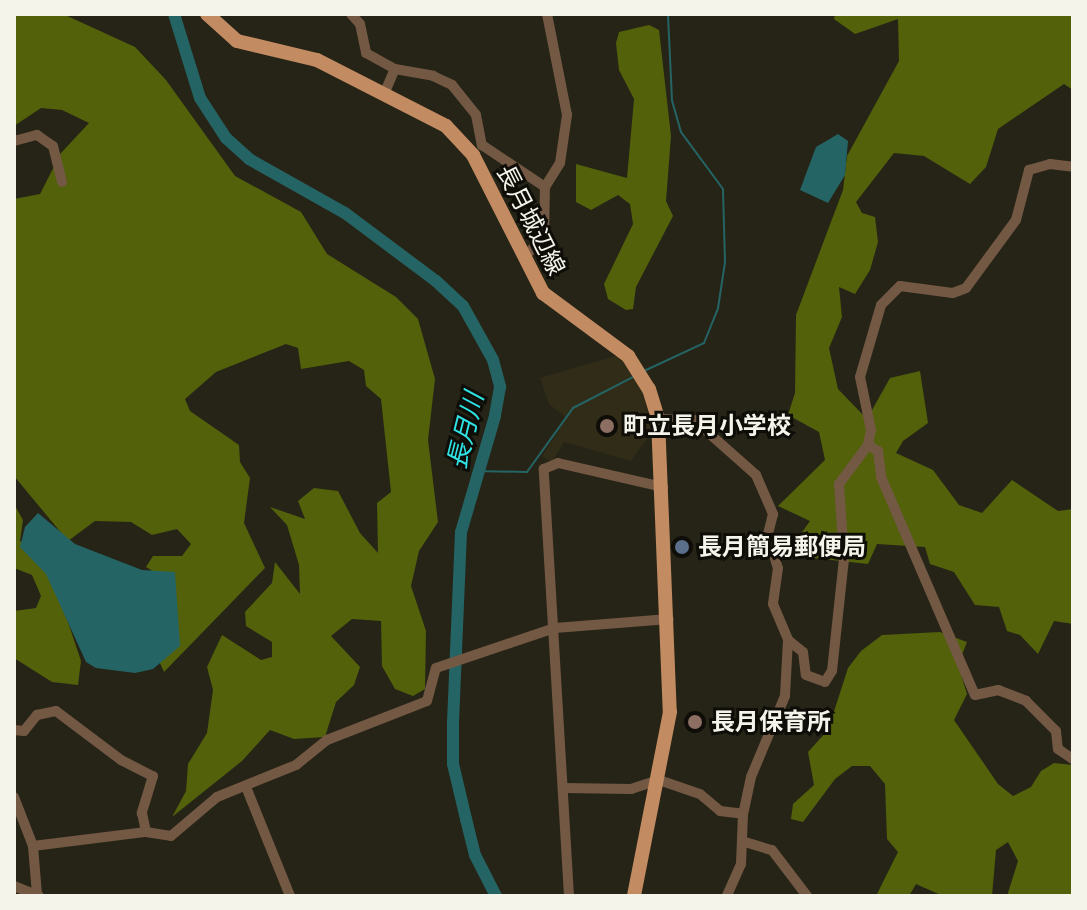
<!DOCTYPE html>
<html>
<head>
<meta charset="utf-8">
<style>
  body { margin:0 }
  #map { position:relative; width:1087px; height:910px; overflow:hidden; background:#262417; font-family:"Zilla Slab","Noto Sans JP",serif }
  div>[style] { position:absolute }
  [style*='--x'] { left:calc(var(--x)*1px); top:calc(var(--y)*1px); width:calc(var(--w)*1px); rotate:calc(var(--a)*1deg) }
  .built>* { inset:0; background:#302c18 }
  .forest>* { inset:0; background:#52610a }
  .water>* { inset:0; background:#256464 }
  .stream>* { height:2px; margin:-1px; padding:0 1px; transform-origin:1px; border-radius:1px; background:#256464 }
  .river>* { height:12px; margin:-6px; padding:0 6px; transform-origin:6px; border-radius:6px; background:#256464 }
  .minor>* { height:10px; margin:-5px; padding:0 5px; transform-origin:5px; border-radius:5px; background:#735844 }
  .major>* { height:14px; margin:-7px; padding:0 7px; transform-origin:7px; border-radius:7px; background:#c38b61 }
  .dots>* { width:22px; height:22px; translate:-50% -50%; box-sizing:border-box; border:4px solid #0e0d08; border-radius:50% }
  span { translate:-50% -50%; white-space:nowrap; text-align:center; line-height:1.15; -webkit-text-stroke:6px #0e0d08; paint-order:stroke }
  .street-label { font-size:24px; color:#f5f4eb }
  .poi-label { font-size:24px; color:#f5f4eb; font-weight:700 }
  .left { translate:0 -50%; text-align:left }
  .water-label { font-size:26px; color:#2fe4e5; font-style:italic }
  .frame { position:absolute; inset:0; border:16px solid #f5f4eb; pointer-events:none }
</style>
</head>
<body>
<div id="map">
  <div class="built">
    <i style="clip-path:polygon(619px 355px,643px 391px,653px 431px,631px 461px,564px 442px,552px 462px,542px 456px,567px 418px,549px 404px,540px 378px)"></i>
  </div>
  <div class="forest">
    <i style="clip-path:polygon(14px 14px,63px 14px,135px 47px,166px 80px,235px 176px,301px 212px,327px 254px,396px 297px,418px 319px,435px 379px,428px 440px,438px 522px,419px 551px,411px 586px,426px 631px,425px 689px,413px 696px,395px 689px,382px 666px,381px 621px,352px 619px,331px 636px,360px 667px,354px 685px,336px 702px,325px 737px,294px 739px,270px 730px,242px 761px,172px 817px,186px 791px,188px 764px,207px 733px,213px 690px,207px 667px,222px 635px,261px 660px,272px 657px,272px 642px,246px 626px,245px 612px,272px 583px,275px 562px,300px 594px,299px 565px,287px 525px,270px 507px,305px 519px,298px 501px,314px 488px,338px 491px,360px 533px,378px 553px,377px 503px,391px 492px,381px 399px,366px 386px,364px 370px,349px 361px,301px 369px,298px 348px,286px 344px,216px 372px,185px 399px,190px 411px,239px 445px,240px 462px,250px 478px,244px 523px,265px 568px,164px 672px,155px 652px,167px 580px,146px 567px,153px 556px,182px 556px,191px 544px,177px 529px,152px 535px,131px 522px,95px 521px,68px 541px,14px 476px,14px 199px,40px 194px,61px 153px,89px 123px,62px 110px,41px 108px,14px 126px)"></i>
    <i style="clip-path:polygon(835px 14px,1073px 14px,1073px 90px,1064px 84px,998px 129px,986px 167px,970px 184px,924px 156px,894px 153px,856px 202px,862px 213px,875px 217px,878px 242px,870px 270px,855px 294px,839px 287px,842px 317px,829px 348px,838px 389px,867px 419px,890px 378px,920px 371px,928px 423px,903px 441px,896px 453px,933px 470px,959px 505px,982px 513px,1012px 480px,1058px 511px,1073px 509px,1073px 624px,1054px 621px,1038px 654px,1020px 635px,1007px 631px,999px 607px,975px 605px,954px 572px,930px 564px,925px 547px,877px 544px,868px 564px,814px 558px,795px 542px,810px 521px,778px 506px,825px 460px,819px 432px,788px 415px,795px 393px,796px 315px,843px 190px,847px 156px,899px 61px,898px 19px,855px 34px,834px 19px)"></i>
    <i style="clip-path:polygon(649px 25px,659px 30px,671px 136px,666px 201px,673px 216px,636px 287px,633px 309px,626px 310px,608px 299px,604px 284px,633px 224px,630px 204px,618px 195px,591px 210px,576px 202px,576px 164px,627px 178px,634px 99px,619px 70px,616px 43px,619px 32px)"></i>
    <i style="clip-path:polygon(14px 504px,23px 520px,20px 541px,33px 547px,47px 570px,69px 625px,81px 661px,78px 685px,52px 682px,14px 658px,14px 611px,36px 608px,41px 596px,32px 575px,14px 568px)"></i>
    <i style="clip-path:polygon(940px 632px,967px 642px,958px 665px,967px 694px,954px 720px,998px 784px,1013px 796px,1031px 787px,1041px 771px,1054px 763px,1073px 765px,1073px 896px,1007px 896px,1018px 861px,1008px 842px,996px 850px,992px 896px,943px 896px,916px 884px,909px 896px,876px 896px,898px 852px,887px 839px,885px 784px,870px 766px,852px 766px,835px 779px,803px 822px,791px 819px,793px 804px,814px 785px,808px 752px,828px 730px,848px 668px,861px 651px,882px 635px)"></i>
  </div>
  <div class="water">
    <i style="clip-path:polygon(838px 134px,848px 141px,845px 175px,828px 203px,800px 190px,816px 147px)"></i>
    <i style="clip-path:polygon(38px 513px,75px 544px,142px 570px,175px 572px,180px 646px,153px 669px,135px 673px,96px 668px,86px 662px,46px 574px,20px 547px,25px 527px)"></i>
  </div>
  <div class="stream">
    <i style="--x:644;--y:371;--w:66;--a:-25"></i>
    <i style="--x:704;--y:343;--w:38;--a:-68"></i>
    <i style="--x:718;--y:308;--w:47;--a:-81.3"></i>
    <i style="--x:725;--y:262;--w:73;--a:-91.6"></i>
    <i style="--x:723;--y:189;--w:71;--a:-126.4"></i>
    <i style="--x:681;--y:132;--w:33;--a:-106"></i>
    <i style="--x:672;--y:100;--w:86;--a:-92.7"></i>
    <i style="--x:476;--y:471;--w:51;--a:1.1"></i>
    <i style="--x:527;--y:472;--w:79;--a:-54.3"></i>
    <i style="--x:573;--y:408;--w:70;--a:-27.3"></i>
  </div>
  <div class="river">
    <i style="--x:174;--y:14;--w:88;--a:72.8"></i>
    <i style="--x:200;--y:98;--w:48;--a:57"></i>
    <i style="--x:226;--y:138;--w:31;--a:42"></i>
    <i style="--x:249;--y:159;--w:110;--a:29.4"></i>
    <i style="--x:345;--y:213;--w:114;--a:36.8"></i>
    <i style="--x:436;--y:281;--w:37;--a:43"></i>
    <i style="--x:463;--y:306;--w:62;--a:60.9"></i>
    <i style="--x:493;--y:360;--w:28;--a:75"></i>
    <i style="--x:500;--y:387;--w:29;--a:100"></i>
    <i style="--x:495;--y:416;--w:121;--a:106.3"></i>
    <i style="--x:461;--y:532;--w:193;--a:92.4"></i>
    <i style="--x:453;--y:725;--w:39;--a:90"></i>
    <i style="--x:453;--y:764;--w:57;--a:76.7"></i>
    <i style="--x:466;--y:819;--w:37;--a:76"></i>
    <i style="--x:475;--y:855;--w:46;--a:62.9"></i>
  </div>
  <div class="minor">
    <i style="--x:351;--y:14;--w:13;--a:48"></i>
    <i style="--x:360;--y:24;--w:30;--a:78"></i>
    <i style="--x:366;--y:53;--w:33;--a:29"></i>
    <i style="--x:395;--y:69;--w:39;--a:10"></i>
    <i style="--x:433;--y:76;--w:21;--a:25"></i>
    <i style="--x:452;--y:85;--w:38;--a:51"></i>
    <i style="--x:476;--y:115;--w:31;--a:79"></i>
    <i style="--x:482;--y:145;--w:76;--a:33.7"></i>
    <i style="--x:385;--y:92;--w:25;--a:-67"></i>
    <i style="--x:14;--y:141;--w:24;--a:-15"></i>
    <i style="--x:37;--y:135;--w:19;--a:35"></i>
    <i style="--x:53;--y:146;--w:37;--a:76"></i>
    <i style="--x:524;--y:257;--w:28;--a:-45"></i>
    <i style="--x:544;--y:237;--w:50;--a:-88.9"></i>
    <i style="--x:545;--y:187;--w:28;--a:-58"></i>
    <i style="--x:560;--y:163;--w:49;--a:-81.7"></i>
    <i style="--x:567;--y:115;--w:103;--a:-101.2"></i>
    <i style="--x:658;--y:419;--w:36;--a:2"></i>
    <i style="--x:694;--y:420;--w:83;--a:41.6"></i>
    <i style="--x:756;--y:475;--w:43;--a:66.4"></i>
    <i style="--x:773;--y:514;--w:21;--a:104"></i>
    <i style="--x:768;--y:534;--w:35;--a:74"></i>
    <i style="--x:778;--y:568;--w:36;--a:98"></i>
    <i style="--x:773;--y:604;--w:39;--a:67"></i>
    <i style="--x:788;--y:640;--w:56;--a:93.1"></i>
    <i style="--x:785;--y:696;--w:88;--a:112.8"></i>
    <i style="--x:751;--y:777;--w:38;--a:102"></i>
    <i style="--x:743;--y:814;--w:50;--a:92.3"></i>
    <i style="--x:741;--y:864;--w:35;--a:114"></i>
    <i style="--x:868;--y:445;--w:12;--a:31"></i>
    <i style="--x:878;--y:451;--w:26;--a:83"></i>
    <i style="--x:881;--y:477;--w:237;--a:66.7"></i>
    <i style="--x:975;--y:695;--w:24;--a:-12"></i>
    <i style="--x:998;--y:690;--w:30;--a:21"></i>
    <i style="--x:1026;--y:701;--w:42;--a:45"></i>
    <i style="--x:1056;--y:731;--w:18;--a:84"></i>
    <i style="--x:1058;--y:749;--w:18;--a:34"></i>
    <i style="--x:788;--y:640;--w:19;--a:39"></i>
    <i style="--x:803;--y:652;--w:23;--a:83"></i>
    <i style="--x:806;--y:675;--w:20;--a:20"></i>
    <i style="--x:825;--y:682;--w:13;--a:-58"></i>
    <i style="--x:832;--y:671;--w:114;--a:-83.9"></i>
    <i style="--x:844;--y:558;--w:74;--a:-93.9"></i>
    <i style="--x:839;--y:484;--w:49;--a:-53.4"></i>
    <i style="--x:868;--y:445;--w:15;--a:-79"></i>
    <i style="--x:871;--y:430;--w:54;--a:-101.7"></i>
    <i style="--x:860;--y:377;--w:75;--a:-73.7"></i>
    <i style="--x:881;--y:305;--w:27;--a:-45"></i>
    <i style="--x:900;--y:286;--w:53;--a:7.5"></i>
    <i style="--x:953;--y:293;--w:14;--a:-21"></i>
    <i style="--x:966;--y:288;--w:84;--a:-53.7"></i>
    <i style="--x:1016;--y:220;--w:52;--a:-75.4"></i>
    <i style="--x:1029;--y:170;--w:22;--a:-16"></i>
    <i style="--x:1050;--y:164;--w:23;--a:7"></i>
    <i style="--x:14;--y:730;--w:10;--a:6"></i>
    <i style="--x:24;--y:731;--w:21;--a:-51"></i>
    <i style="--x:37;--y:715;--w:19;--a:-12"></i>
    <i style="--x:56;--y:711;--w:81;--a:37"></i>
    <i style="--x:121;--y:760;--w:36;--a:27"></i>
    <i style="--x:153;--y:776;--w:39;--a:107"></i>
    <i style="--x:142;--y:813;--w:19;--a:78"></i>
    <i style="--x:246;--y:787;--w:118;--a:68"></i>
    <i style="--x:564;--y:788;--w:67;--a:0.9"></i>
    <i style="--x:631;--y:789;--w:29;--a:-18"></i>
    <i style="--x:659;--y:780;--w:43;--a:18.9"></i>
    <i style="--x:700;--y:794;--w:26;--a:40"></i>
    <i style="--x:720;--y:811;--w:23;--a:7"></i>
    <i style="--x:14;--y:797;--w:53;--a:68.8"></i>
    <i style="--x:33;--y:846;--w:49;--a:85.3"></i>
    <i style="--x:745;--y:842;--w:28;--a:17"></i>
    <i style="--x:772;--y:850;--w:58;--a:52.7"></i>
    <i style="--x:33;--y:846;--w:114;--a:-7.1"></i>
    <i style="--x:146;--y:832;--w:25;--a:9"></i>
    <i style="--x:171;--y:836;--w:60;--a:-40.3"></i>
    <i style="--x:217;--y:797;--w:85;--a:-22.1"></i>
    <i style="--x:296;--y:765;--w:40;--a:-39"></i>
    <i style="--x:327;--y:740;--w:107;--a:-21.3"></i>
    <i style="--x:427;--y:701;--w:34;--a:-75"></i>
    <i style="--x:436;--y:668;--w:126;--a:-18.6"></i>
    <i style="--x:555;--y:628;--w:114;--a:-4.5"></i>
    <i style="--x:14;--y:886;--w:27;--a:22"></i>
    <i style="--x:569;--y:896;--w:428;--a:-93.4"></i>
    <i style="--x:544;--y:469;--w:15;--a:-23"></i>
    <i style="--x:558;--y:463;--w:108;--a:12.9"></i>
  </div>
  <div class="major">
    <i style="--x:207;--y:14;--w:40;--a:42"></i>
    <i style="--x:237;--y:41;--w:82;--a:13.4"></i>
    <i style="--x:317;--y:60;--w:145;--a:27.1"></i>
    <i style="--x:446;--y:126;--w:40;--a:47"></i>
    <i style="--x:473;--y:155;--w:155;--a:63.1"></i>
    <i style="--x:543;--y:293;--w:106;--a:36.5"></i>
    <i style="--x:628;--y:356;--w:39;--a:58"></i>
    <i style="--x:649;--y:389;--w:31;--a:73"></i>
    <i style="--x:658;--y:419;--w:293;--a:87.7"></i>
    <i style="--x:670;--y:712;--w:187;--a:101.1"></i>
  </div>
  <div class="dots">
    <i style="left:607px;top:426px;background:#8d6e63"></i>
    <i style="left:682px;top:547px;background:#5c6f8a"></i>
    <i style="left:695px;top:722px;background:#8d6e63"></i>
  </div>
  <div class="street-label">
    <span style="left:531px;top:220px;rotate:63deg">長月城辺線</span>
  </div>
  <div class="poi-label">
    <span class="left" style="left:623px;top:426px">町立長月小学校</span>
    <span class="left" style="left:698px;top:547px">長月簡易郵便局</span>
    <span class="left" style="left:711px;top:722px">長月保育所</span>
  </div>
  <div class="water-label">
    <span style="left:466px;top:431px;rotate:-76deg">長月川</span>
  </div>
  <div class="frame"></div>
</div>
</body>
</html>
